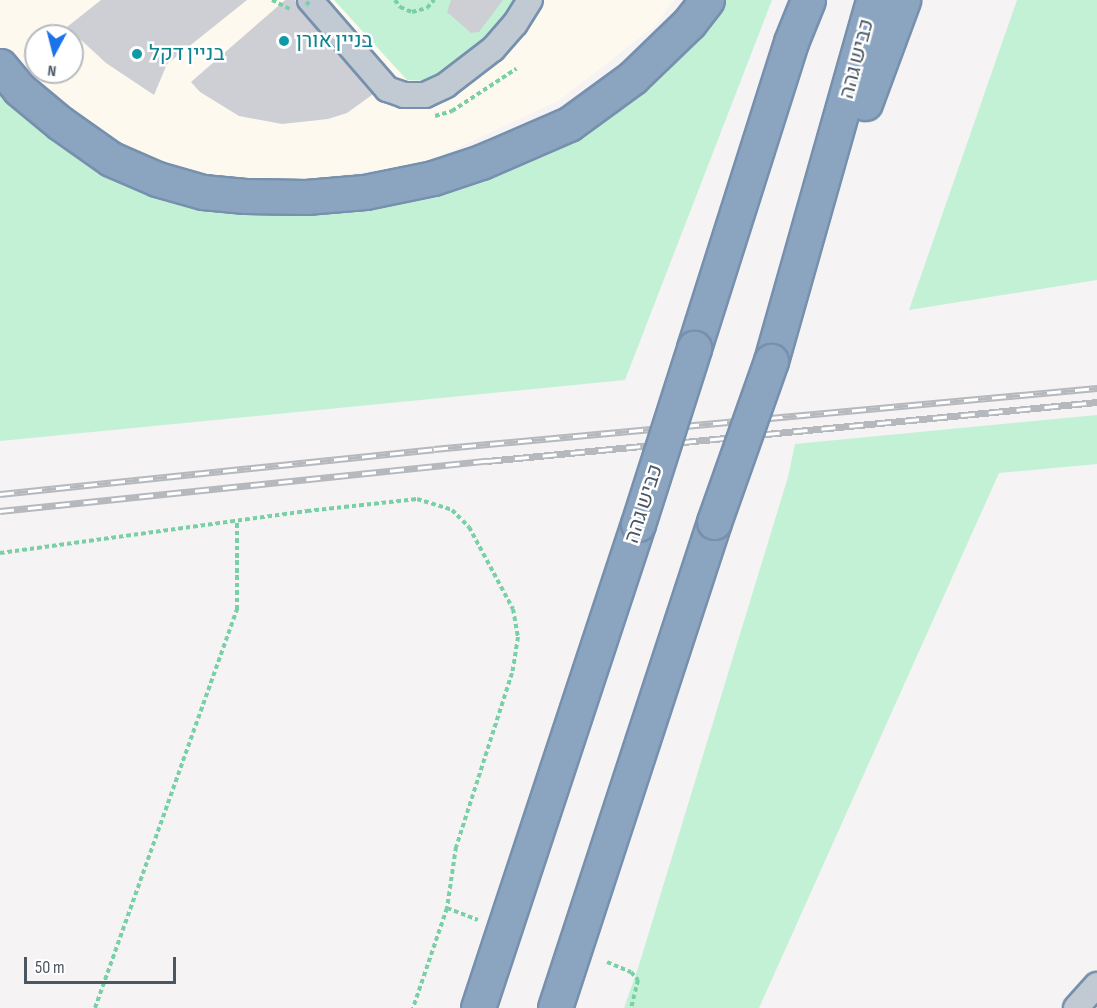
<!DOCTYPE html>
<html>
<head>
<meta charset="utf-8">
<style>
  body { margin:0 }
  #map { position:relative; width:1097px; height:1008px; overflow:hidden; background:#f5f3f3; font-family:"Sofia Sans Condensed",Heebo,sans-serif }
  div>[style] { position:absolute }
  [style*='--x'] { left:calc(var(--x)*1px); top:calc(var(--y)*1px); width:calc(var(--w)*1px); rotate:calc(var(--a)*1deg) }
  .commercial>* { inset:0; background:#fdf9ef }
  .green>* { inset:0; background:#c3f1d5 }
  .building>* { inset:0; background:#cdcfd5 }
  .path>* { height:4px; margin-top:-2px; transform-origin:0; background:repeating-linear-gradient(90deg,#7ad0a6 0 4.5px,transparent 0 7.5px) }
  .roads { filter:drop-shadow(2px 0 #7690ad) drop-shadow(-2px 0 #7690ad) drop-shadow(0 2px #7690ad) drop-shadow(0 -2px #7690ad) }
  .minor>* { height:24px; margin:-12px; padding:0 12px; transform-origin:12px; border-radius:12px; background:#c1cad2 }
  .highway>* { height:33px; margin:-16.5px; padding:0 16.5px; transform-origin:16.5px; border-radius:16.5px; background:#8ba5c1 }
  .rail>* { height:7px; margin-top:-3.5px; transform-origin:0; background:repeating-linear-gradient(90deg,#fff 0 14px,#b5b8bd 0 28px); box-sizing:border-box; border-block:2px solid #b5b8bd }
  .path-bridge>* { height:4px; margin-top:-2px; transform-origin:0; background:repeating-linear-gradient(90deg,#7ad0a6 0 4.5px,transparent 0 7.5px) }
  .bridges { filter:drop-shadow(2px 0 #7690ad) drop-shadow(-2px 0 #7690ad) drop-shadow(0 2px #7690ad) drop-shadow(0 -2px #7690ad) }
  .highway-bridge>* { height:33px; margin:-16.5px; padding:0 16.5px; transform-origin:16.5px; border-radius:16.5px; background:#8ba5c1 }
  .dots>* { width:16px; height:16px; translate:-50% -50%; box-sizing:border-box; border:3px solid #fff; border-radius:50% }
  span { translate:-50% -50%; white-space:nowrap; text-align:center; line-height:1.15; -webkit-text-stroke:5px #fff; paint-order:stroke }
  .culture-label { font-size:21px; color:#0d838f }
  .left { translate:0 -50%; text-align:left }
  .street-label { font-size:21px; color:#4a5661 }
  .north { position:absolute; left:24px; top:24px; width:60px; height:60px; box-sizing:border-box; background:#fff; border:2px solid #b7bbc0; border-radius:50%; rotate:187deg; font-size:16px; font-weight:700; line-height:24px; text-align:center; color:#4a5661 }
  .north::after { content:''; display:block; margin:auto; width:21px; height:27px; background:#1a73e8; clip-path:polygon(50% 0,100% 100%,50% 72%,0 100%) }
  .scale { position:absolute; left:24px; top:957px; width:152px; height:27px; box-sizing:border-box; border:3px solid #4a5661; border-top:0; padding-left:8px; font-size:18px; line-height:21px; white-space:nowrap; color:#4a5661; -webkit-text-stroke:4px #fff; paint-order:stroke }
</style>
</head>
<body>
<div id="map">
  <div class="commercial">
    <i style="clip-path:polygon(evenodd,0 0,674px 0,654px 27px,558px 101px,423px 164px,265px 185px,173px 170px,68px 116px,0 50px,0 0,36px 36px,72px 36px,72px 72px,36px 72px,36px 36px)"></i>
  </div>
  <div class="green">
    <i style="clip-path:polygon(334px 0,517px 0,505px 25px,430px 81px,407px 80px)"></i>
    <i style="clip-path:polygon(720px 0,772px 0,625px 380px,0 441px,0 93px,9px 104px,79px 157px,161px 197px,475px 176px)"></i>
    <i style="clip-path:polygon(1017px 0,1097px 0,1097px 280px,909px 310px)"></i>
    <i style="clip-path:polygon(1097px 415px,1097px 464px,999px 473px,759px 1008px,624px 1008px,639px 965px,788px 477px,795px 444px)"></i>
  </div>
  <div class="building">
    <i style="clip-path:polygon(101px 0,247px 0,167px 64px,154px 95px,106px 63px,67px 27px)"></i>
    <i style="clip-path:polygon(285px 0,295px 0,376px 92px,347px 113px,328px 119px,282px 124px,239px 116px,200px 92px,191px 82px)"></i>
    <i style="clip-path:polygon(451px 0,503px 0,479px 32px,471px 33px,447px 12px)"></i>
  </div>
  <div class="path">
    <i style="--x:272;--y:0;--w:20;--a:27"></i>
    <i style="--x:395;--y:0;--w:9;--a:54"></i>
    <i style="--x:400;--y:7;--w:13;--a:23"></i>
    <i style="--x:412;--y:12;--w:16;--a:-15"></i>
    <i style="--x:427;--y:8;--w:11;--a:-49"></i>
    <i style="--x:435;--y:116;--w:18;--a:-16"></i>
    <i style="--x:452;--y:111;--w:77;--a:-33.3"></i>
    <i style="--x:0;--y:553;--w:310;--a:-7.8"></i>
    <i style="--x:307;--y:511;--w:111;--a:-6.2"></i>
    <i style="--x:417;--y:499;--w:37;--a:17"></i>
    <i style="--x:452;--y:510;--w:24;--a:45"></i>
    <i style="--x:469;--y:527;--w:93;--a:61.8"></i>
    <i style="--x:513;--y:609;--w:28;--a:80"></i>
    <i style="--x:518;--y:637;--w:36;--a:99"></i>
    <i style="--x:512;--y:673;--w:183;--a:107.8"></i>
    <i style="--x:456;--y:847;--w:62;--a:98.4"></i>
    <i style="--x:447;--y:908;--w:106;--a:108.8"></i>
    <i style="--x:447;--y:908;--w:33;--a:21"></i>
    <i style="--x:607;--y:962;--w:26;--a:23"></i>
    <i style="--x:631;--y:972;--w:11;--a:49"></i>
    <i style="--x:638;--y:980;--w:29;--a:104"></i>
    <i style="--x:95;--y:1008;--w:423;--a:-70.4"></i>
    <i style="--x:237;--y:610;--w:89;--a:-90"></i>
  </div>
  <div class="roads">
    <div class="minor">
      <i style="--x:310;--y:0;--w:118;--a:49.1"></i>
      <i style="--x:387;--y:89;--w:18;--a:19"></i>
      <i style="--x:404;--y:95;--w:21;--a:0"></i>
      <i style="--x:425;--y:95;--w:23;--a:-25"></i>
      <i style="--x:446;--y:85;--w:59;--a:-37.5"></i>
      <i style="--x:493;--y:49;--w:33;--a:-49"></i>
      <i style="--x:515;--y:24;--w:28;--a:-58"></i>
      <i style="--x:1076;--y:1008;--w:31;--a:-48"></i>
    </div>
    <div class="highway">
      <i style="--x:0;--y:66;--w:30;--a:50"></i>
      <i style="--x:19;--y:89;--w:53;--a:39.7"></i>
      <i style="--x:60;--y:123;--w:62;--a:35.2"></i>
      <i style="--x:111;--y:159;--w:50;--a:23.5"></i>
      <i style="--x:157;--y:179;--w:48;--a:15.8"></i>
      <i style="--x:203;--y:192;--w:42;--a:5.4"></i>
      <i style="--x:245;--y:196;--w:61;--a:0.9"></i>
      <i style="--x:306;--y:197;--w:59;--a:-4.8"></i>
      <i style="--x:365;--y:192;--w:69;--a:-11.6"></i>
      <i style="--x:433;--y:178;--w:51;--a:-18.4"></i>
      <i style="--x:481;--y:162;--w:96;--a:-23.4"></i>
      <i style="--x:569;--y:124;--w:78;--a:-36.1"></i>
      <i style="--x:632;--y:78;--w:79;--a:-44"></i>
      <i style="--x:689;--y:23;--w:29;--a:-52"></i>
      <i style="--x:865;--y:103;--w:110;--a:-69.7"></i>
      <i style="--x:694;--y:348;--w:321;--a:-72.4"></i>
      <i style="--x:791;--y:42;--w:45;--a:-68"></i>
      <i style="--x:771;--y:361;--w:375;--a:-74.2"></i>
      <i style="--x:478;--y:1008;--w:510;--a:-71.71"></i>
      <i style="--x:555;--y:1008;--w:511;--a:-71.88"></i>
    </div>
  </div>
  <div class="rail">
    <i style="--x:0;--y:494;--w:436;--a:-5.9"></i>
    <i style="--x:434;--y:449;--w:666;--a:-5.26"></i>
    <i style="--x:0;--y:511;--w:490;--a:-5.9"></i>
    <i style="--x:487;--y:461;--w:613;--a:-5.52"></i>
  </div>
  <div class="path-bridge">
    <i style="--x:306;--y:5;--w:7;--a:-45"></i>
  </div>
  <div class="bridges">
    <div class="highway-bridge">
      <i style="--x:714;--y:522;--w:171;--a:-70.5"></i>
      <i style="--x:638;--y:524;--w:185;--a:-72.3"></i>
    </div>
  </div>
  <div class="dots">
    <i style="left:284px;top:41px;background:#0f9aa8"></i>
    <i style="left:137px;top:54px;background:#0f9aa8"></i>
  </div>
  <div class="culture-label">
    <span class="left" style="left:296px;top:41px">בניין אורן</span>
    <span class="left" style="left:149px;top:54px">בניין דקל</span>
  </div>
  <div class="street-label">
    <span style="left:857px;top:59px;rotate:-75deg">כביש גהה</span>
    <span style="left:644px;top:504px;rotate:-72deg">כביש גהה</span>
  </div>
  <div class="north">N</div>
  <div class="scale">50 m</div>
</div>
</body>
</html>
